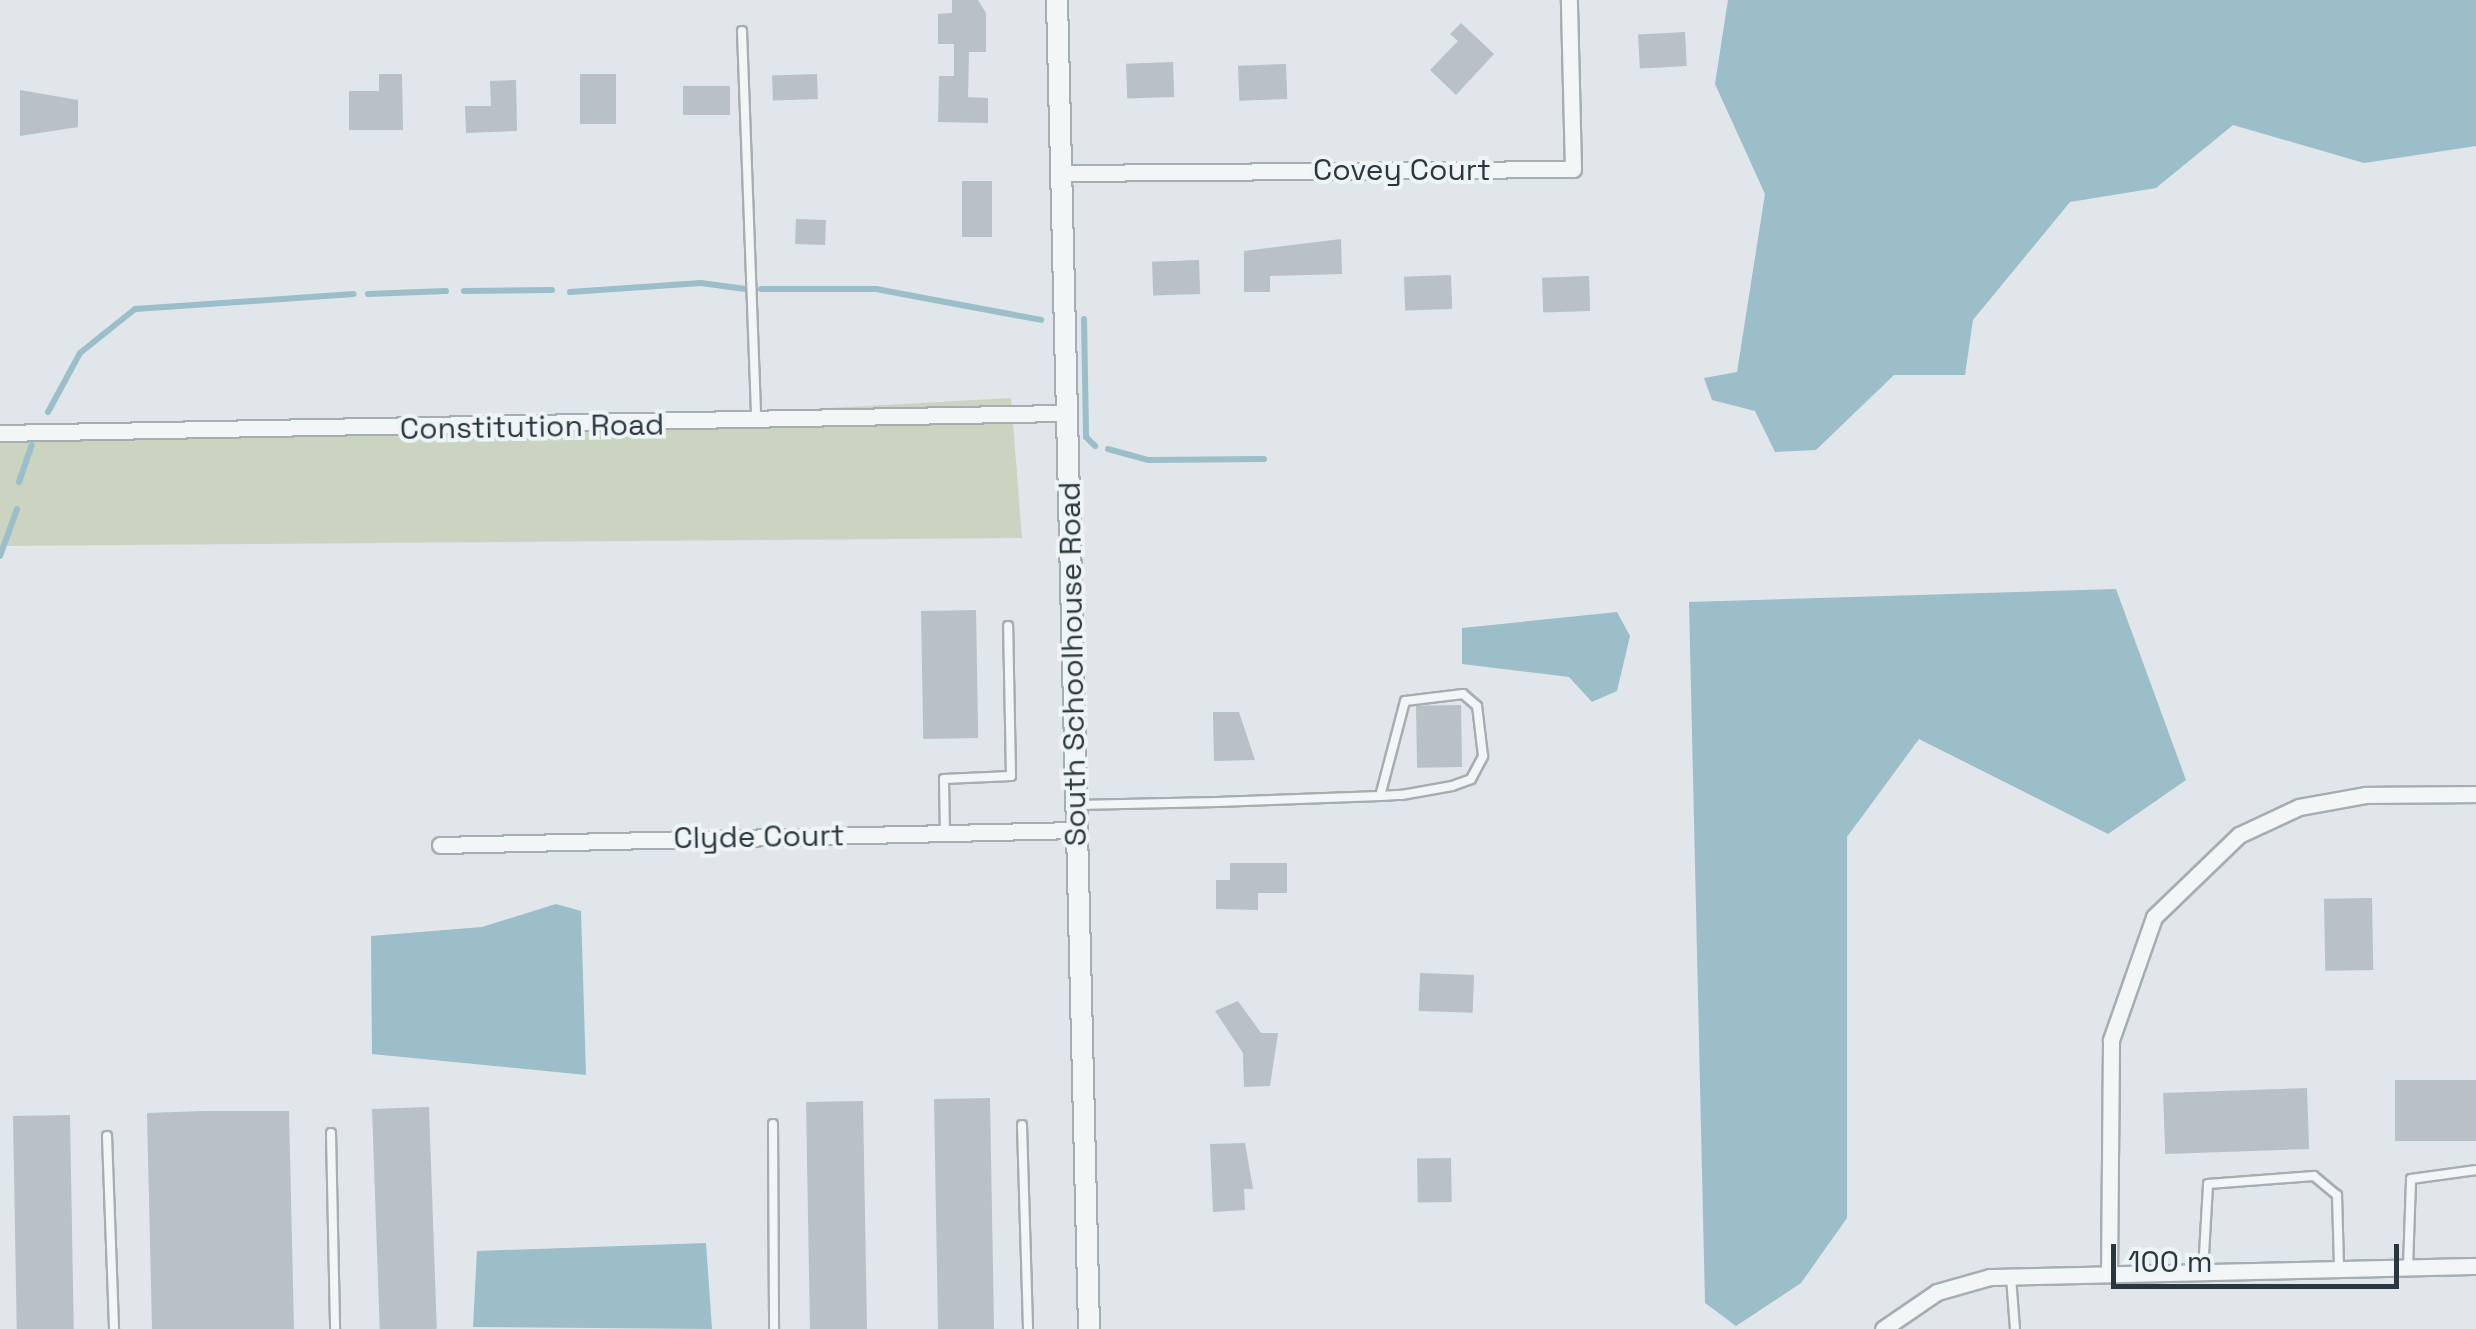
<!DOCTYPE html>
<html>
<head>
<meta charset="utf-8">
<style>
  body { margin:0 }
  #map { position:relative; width:2476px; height:1329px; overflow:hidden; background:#e0e6e9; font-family:"Space Grotesk",sans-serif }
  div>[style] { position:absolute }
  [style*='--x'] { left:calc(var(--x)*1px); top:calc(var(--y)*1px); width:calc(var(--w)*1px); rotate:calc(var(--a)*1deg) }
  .green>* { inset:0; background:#cbd3c1 }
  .water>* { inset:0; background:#9bbec9 }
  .stream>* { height:6px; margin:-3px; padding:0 3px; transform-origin:3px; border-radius:3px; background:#9bbec9 }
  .building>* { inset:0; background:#b7c1c6; transform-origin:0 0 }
  .roads { filter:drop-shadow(2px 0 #a5aeb3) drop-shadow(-2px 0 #a5aeb3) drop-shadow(0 2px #a5aeb3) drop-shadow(0 -2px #a5aeb3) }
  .service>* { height:8px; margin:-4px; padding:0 4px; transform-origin:4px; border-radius:4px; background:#f3f6f7 }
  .minor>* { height:15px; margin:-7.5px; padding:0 7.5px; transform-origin:7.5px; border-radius:7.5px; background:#f3f6f7 }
  .tertiary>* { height:20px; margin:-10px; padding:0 10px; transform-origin:10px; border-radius:10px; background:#f3f6f7 }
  span { translate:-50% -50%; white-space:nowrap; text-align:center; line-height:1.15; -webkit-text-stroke:8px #eff4f6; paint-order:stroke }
  .street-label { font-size:30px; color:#293840 }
  .scale { position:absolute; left:2111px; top:1244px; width:288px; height:45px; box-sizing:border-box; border:5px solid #293840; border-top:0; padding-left:12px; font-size:30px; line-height:35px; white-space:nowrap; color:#293840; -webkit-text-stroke:8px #eff4f6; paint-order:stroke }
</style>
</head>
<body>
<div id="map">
  <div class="green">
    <i style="clip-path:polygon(1011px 398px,1022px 538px,0 546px,0 426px,646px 418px)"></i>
  </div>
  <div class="water">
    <i style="clip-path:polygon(1728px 0,2476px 0,2476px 146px,2364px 163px,2233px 125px,2156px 188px,2070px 202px,1973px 320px,1965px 375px,1894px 375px,1816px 450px,1775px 452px,1755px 411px,1712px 400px,1704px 378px,1737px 372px,1765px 194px,1715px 84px)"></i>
    <i style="clip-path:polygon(2116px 589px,2186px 780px,2108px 834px,1919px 739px,1847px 837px,1847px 1218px,1801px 1283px,1736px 1326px,1705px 1303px,1689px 602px)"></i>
    <i style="clip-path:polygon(1617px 612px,1630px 636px,1617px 691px,1592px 702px,1569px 677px,1462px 664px,1462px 628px)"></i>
    <i style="clip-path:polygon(556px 904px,581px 911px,586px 1075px,372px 1054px,371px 936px,482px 927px)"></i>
    <i style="clip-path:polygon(706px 1243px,712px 1329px,473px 1327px,477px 1251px)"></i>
  </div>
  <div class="stream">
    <i style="--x:761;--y:289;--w:115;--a:0"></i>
    <i style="--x:876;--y:289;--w:168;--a:10.6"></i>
    <i style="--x:464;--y:291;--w:88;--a:-0.7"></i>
    <i style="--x:570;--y:292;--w:131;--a:-3.9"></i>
    <i style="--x:701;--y:283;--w:45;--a:7.6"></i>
    <i style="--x:368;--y:294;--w:78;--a:-2.2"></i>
    <i style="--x:1084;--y:319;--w:118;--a:89"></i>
    <i style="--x:1086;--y:437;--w:13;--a:45"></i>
    <i style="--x:48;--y:412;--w:67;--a:-61.5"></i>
    <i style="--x:80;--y:353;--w:70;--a:-38.7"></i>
    <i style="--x:135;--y:309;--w:219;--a:-3.9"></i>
    <i style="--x:1108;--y:449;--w:41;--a:15.4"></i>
    <i style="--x:1148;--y:460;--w:116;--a:-0.5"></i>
    <i style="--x:19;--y:482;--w:39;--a:-71"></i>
    <i style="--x:0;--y:556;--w:50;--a:-70.1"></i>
  </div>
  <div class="building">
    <i style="clip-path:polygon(952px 0,978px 0,986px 13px,986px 52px,969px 52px,968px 97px,988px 98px,988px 123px,938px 122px,939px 76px,954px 76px,954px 44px,938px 44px,938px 14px,952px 13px)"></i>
    <i style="clip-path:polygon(1461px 23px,1494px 54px,1456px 95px,1430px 70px,1458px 41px,1450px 34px)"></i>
    <i style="left:1685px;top:32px;width:34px;height:47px;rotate:87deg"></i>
    <i style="left:1173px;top:62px;width:35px;height:47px;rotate:88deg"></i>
    <i style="left:1286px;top:64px;width:35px;height:48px;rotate:88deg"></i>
    <i style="clip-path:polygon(379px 74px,402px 74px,403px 130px,349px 130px,349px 91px,379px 91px)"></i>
    <i style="left:580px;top:74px;width:36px;height:50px"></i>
    <i style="left:817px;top:74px;width:25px;height:45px;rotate:88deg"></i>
    <i style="clip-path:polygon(516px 80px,517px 131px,466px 133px,465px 106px,491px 106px,490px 81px)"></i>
    <i style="left:683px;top:86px;width:47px;height:29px"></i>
    <i style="clip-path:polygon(20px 90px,78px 100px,78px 127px,20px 136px)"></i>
    <i style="left:962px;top:181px;width:30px;height:56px"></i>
    <i style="left:796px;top:219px;width:30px;height:25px;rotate:2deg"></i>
    <i style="clip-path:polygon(1341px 239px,1342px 274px,1270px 276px,1270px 292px,1244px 292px,1244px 251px)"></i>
    <i style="left:1199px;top:260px;width:34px;height:47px;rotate:88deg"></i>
    <i style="left:1451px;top:275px;width:34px;height:47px;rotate:88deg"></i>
    <i style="left:1589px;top:276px;width:35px;height:47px;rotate:88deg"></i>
    <i style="left:976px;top:610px;width:128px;height:55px;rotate:89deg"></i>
    <i style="left:1461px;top:705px;width:62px;height:45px;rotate:89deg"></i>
    <i style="clip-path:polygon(1213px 712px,1239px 712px,1255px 760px,1214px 761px)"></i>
    <i style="clip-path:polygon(1230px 863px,1287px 863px,1287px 893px,1258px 893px,1258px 910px,1216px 909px,1216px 880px,1230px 880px)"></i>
    <i style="left:2372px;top:898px;width:72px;height:48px;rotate:89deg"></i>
    <i style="left:1420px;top:973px;width:54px;height:38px;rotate:2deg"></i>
    <i style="clip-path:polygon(1238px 1001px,1261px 1033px,1278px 1033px,1270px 1086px,1244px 1087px,1243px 1053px,1215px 1011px)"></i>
    <i style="left:2476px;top:1080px;width:61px;height:81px;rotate:90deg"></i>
    <i style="left:2307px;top:1088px;width:61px;height:144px;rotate:88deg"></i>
    <i style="left:990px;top:1098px;width:231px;height:56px;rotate:89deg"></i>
    <i style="left:863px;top:1101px;width:228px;height:57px;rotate:89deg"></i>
    <i style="left:429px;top:1107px;width:222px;height:57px;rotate:88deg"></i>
    <i style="clip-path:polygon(204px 1111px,289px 1111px,294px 1329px,152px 1329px,147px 1113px)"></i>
    <i style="left:70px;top:1115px;width:214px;height:57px;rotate:89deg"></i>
    <i style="clip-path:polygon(1245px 1143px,1253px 1189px,1244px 1189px,1245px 1210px,1213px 1212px,1210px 1144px)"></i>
    <i style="left:1451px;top:1158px;width:44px;height:34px;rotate:89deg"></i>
  </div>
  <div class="roads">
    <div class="service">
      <i style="--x:742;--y:31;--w:389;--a:87.9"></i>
      <i style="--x:1076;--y:805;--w:141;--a:-1.2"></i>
      <i style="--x:1217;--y:802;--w:163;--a:-2.1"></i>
      <i style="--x:1380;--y:796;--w:22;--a:-3"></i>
      <i style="--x:1402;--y:795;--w:51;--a:-10.2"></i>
      <i style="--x:1452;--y:786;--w:20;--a:-20"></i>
      <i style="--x:1471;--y:779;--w:26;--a:-62"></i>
      <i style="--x:1483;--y:756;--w:50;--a:-96.8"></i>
      <i style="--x:1477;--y:706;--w:18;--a:-139"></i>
      <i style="--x:1463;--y:694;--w:58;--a:173.1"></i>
      <i style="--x:1405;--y:701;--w:98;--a:104.7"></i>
      <i style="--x:945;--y:833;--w:54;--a:-91.1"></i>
      <i style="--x:944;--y:779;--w:67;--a:-2.6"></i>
      <i style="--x:1011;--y:776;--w:150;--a:-91.1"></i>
      <i style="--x:773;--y:1124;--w:205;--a:89.7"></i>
      <i style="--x:1022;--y:1125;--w:204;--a:88.3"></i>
      <i style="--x:331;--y:1133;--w:196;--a:88.8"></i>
      <i style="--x:107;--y:1136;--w:193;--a:87.9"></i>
      <i style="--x:2408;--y:1267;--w:88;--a:-88"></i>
      <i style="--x:2411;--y:1179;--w:66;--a:-7.9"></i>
      <i style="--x:2203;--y:1272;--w:88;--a:-86.7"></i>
      <i style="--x:2208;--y:1184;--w:106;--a:-4.3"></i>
      <i style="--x:2314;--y:1176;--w:30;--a:40"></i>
      <i style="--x:2337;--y:1195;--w:73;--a:88.4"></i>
      <i style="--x:2011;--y:1277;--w:52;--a:85.6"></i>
    </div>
    <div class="minor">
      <i style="--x:1062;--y:173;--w:511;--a:-0.45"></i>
      <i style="--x:1573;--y:169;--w:169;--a:-91.4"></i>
      <i style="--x:0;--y:433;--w:1065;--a:-1.08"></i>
      <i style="--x:440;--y:845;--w:637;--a:-1.35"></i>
      <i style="--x:2109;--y:1274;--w:234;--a:-89.5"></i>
      <i style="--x:2111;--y:1040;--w:130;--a:-70.7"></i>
      <i style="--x:2154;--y:917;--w:118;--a:-44"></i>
      <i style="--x:2239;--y:835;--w:66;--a:-25"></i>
      <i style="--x:2299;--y:807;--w:67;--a:-10.3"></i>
      <i style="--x:2365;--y:795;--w:111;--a:-0.5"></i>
      <i style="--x:1883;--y:1329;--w:65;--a:-34.4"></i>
      <i style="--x:1937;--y:1292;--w:55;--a:-15.8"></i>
      <i style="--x:1990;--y:1277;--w:486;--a:-1.3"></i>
    </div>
    <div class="tertiary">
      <i style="--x:1057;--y:0;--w:1329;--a:88.62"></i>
    </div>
  </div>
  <div class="street-label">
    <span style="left:1402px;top:170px">Covey Court</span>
    <span style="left:532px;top:427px;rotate:-1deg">Constitution Road</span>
    <span style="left:1073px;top:664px;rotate:-91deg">South Schoolhouse Road</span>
    <span style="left:759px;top:837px;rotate:-1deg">Clyde Court</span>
  </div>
  <div class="scale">100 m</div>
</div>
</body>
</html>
